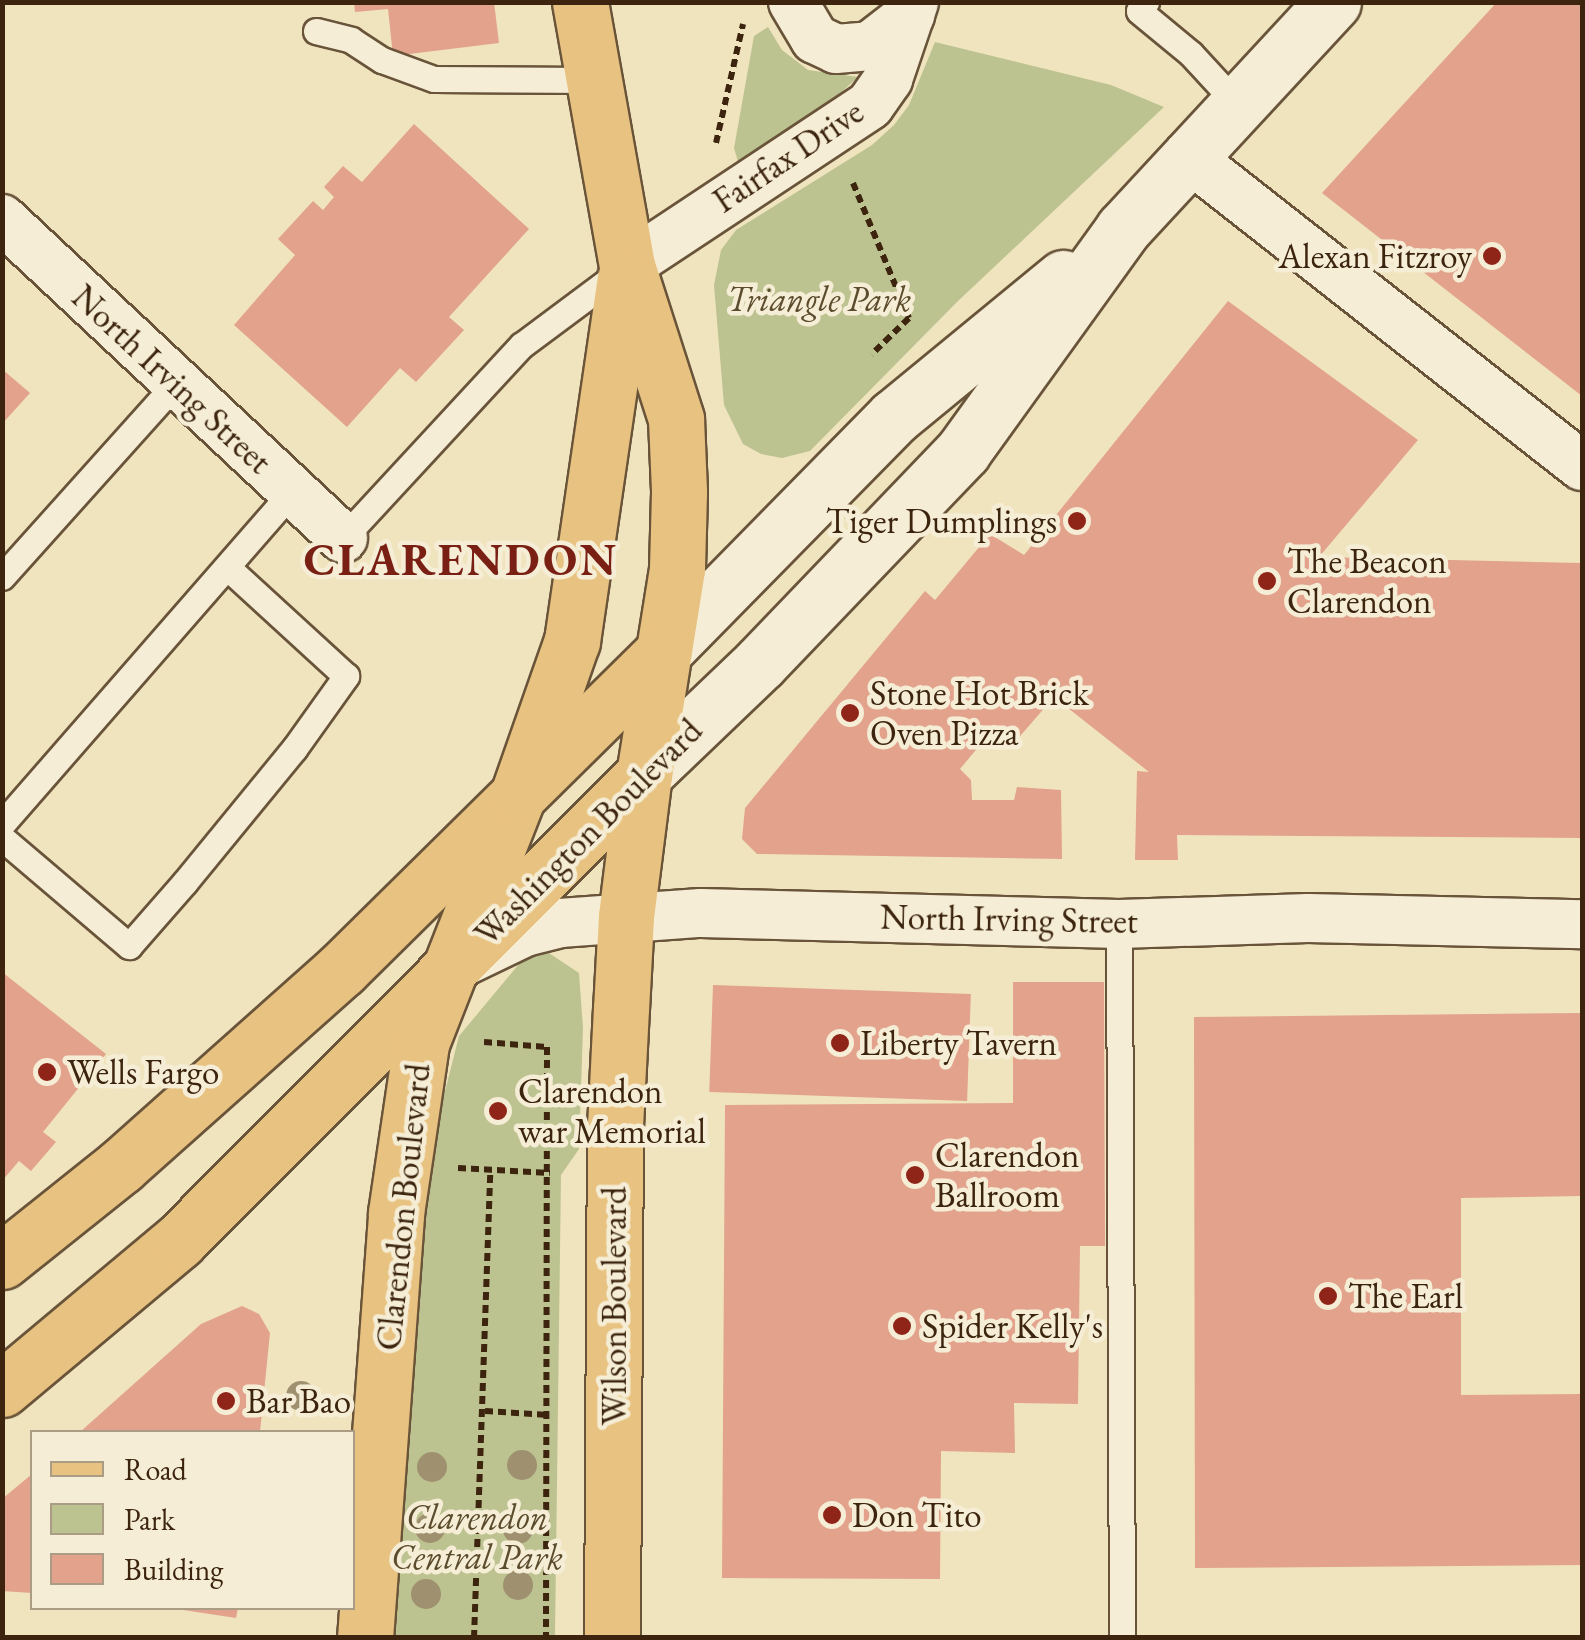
<!DOCTYPE html>
<html>
<head>
<meta charset="utf-8">
<style>
  body { margin:0 }
  #map { position:relative; width:1585px; height:1640px; overflow:hidden; background:#f0e4bf; font-family:"EB Garamond",serif }
  div>[style] { position:absolute }
  [style*='--x'] { left:calc(var(--x)*1px); top:calc(var(--y)*1px); width:calc(var(--w)*1px); rotate:calc(var(--a)*1deg) }
  .green>* { inset:0; background:#bcc390 }
  .building>* { inset:0; background:#e2a28c; transform-origin:0 0 }
  .path>* { height:6px; margin-top:-3px; transform-origin:0; background:repeating-linear-gradient(90deg,#3c240e 0 8px,transparent 0 13px) }
  .roads { filter:drop-shadow(2px 0 #69543a) drop-shadow(-2px 0 #69543a) drop-shadow(0 2px #69543a) drop-shadow(0 -2px #69543a) }
  .lane>* { height:25px; margin:-12.5px; padding:0 12.5px; transform-origin:12.5px; border-radius:12.5px; background:#f5edd5 }
  .street>* { height:48px; margin:-24px; padding:0 24px; transform-origin:24px; border-radius:24px; background:#f5edd5 }
  .secondary>* { height:55px; margin:-27.5px; padding:0 27.5px; transform-origin:27.5px; border-radius:27.5px; background:#f5edd5 }
  .primary>* { height:55px; margin:-27.5px; padding:0 27.5px; transform-origin:27.5px; border-radius:27.5px; background:#e8c280 }
  .trees>* { width:30px; height:30px; margin:-15px; border-radius:50%; background:#9f906f }
  .dots>* { width:28px; height:28px; translate:-50% -50%; box-sizing:border-box; border:5px solid #f5edd5; border-radius:50% }
  span { translate:-50% -50%; white-space:nowrap; text-align:center; line-height:1.15; -webkit-text-stroke:9px #f5edd5; paint-order:stroke }
  .street-label { font-size:35px; color:#3c240e }
  .poi-label { font-size:35px; color:#3c240e }
  .right { translate:-100% -50%; text-align:right }
  .left { translate:0 -50%; text-align:left }
  .park-label { font-size:35px; color:#5c4c2e; font-style:italic }
  .district-label { font-size:45px; color:#7a1f14; font-weight:700; letter-spacing:2.5px }
  .frame { position:absolute; inset:0; border:5px solid #3c240e; pointer-events:none }
  .legend { position:absolute; left:30px; top:1430px; width:325px; height:180px; box-sizing:border-box; background:#f5edd5; border:2px solid #ab9d85; margin:0; padding:12px 18px; list-style:none; font-size:30px; color:#3c240e }
  .legend li { display:flex; align-items:center; gap:20px; height:50px }
  .legend b { width:50px; border:2px solid #ab9d85 }
</style>
</head>
<body>
<div id="map">
  <div class="green">
    <i style="clip-path:polygon(768px 27px,782px 50px,808px 70px,858px 77px,825px 107px,739px 165px,734px 148px,754px 36px)"></i>
    <i style="clip-path:polygon(935px 42px,1111px 85px,1164px 107px,957px 302px,810px 451px,782px 458px,761px 454px,743px 444px,724px 405px,714px 285px,721px 250px,736px 230px,872px 145px,894px 125px,909px 105px)"></i>
    <i style="clip-path:polygon(549px 953px,579px 973px,583px 1028px,579px 1149px,561px 1175px,555px 1637px,390px 1638px,424px 1181px,438px 1119px,459px 1036px,524px 958px)"></i>
  </div>
  <div class="building">
    <i style="clip-path:polygon(354px 2px,494px 2px,499px 43px,393px 56px,388px 9px,355px 12px)"></i>
    <i style="clip-path:polygon(1497px 2px,1582px 2px,1582px 396px,1322px 193px)"></i>
    <i style="clip-path:polygon(414px 124px,529px 229px,449px 317px,464px 330px,416px 382px,400px 368px,347px 427px,234px 325px,295px 255px,278px 239px,313px 201px,323px 210px,334px 197px,324px 187px,343px 166px,362px 182px)"></i>
    <i style="clip-path:polygon(1228px 301px,1418px 440px,1319px 557px,1582px 563px,1582px 838px,1177px 835px,1178px 860px,1135px 860px,1137px 771px,1149px 772px,1054px 697px,1014px 743px,995px 727px,960px 769px,971px 780px,972px 800px,1014px 800px,1017px 787px,1061px 790px,1062px 859px,757px 854px,742px 839px,745px 808px,925px 591px,935px 600px,990px 534px,1024px 555px)"></i>
    <i style="clip-path:polygon(2px 369px,30px 393px,2px 424px)"></i>
    <i style="clip-path:polygon(2px 972px,106px 1054px,43px 1132px,56px 1142px,31px 1171px,19px 1161px,2px 1181px)"></i>
    <i style="clip-path:polygon(1013px 982px,1104px 982px,1105px 1246px,1080px 1246px,1078px 1404px,1014px 1403px,1015px 1453px,941px 1451px,940px 1579px,722px 1578px,725px 1105px,1013px 1103px)"></i>
    <i style="left:713px;top:985px;width:258px;height:107px;rotate:2deg"></i>
    <i style="clip-path:polygon(1582px 1013px,1582px 1196px,1461px 1198px,1461px 1395px,1582px 1394px,1582px 1565px,1195px 1568px,1194px 1017px)"></i>
    <i style="clip-path:polygon(242px 1306px,259px 1314px,270px 1333px,260px 1432px,80px 1432px,201px 1324px)"></i>
    <i style="clip-path:polygon(32px 1474px,32px 1593px,2px 1591px,2px 1499px)"></i>
    <i style="clip-path:polygon(170px 1608px,238px 1608px,236px 1618px)"></i>
  </div>
  <div class="path">
    <i style="--x:716;--y:143;--w:122;--a:-77.2"></i>
    <i style="--x:853;--y:183;--w:146;--a:67.5"></i>
    <i style="--x:909;--y:318;--w:52;--a:135.8"></i>
    <i style="--x:484;--y:1042;--w:63;--a:4.5"></i>
    <i style="--x:547;--y:1047;--w:591;--a:90.1"></i>
    <i style="--x:458;--y:1168;--w:92;--a:3.1"></i>
    <i style="--x:485;--y:1411;--w:64;--a:3.6"></i>
    <i style="--x:474;--y:1638;--w:468;--a:-88"></i>
  </div>
  <div class="roads">
    <div class="lane">
      <i style="--x:1146;--y:2;--w:11;--a:128"></i>
      <i style="--x:1139;--y:11;--w:67;--a:39.6"></i>
      <i style="--x:1191;--y:54;--w:69;--a:47.3"></i>
      <i style="--x:316;--y:31;--w:36;--a:14"></i>
      <i style="--x:351;--y:40;--w:37;--a:33"></i>
      <i style="--x:382;--y:60;--w:55;--a:20.1"></i>
      <i style="--x:434;--y:79;--w:157;--a:0.4"></i>
      <i style="--x:343;--y:538;--w:263;--a:-47.2"></i>
      <i style="--x:522;--y:345;--w:122;--a:-36.7"></i>
      <i style="--x:2;--y:577;--w:261;--a:-48.1"></i>
      <i style="--x:2;--y:824;--w:441;--a:-48.9"></i>
      <i style="--x:2;--y:838;--w:167;--a:40.4"></i>
      <i style="--x:129;--y:946;--w:85;--a:-48.8"></i>
      <i style="--x:185;--y:882;--w:172;--a:-50.7"></i>
      <i style="--x:294;--y:749;--w:90;--a:-54.5"></i>
      <i style="--x:346;--y:676;--w:161;--a:-137.5"></i>
      <i style="--x:1119;--y:924;--w:714;--a:89.76"></i>
    </div>
    <div class="street">
      <i style="--x:793;--y:2;--w:43;--a:59.3"></i>
      <i style="--x:815;--y:39;--w:23;--a:25"></i>
      <i style="--x:836;--y:49;--w:34;--a:-5"></i>
      <i style="--x:870;--y:46;--w:51;--a:-37.8"></i>
      <i style="--x:1187;--y:156;--w:502;--a:38.13"></i>
      <i style="--x:2;--y:219;--w:467;--a:43.1"></i>
      <i style="--x:627;--y:266;--w:291;--a:-33.5"></i>
      <i style="--x:870;--y:105;--w:32;--a:-55"></i>
      <i style="--x:888;--y:79;--w:81;--a:-71.3"></i>
      <i style="--x:467;--y:960;--w:64;--a:-25.8"></i>
      <i style="--x:525;--y:932;--w:36;--a:-14"></i>
      <i style="--x:560;--y:923;--w:141;--a:-4.1"></i>
      <i style="--x:701;--y:913;--w:418;--a:1.5"></i>
      <i style="--x:1119;--y:924;--w:189;--a:-1.8"></i>
      <i style="--x:1308;--y:918;--w:274;--a:1.3"></i>
    </div>
    <div class="secondary">
      <i style="--x:663;--y:652;--w:330;--a:-45.5"></i>
      <i style="--x:894;--y:417;--w:219;--a:-39.4"></i>
      <i style="--x:644;--y:774;--w:162;--a:-43.7"></i>
      <i style="--x:761;--y:662;--w:292;--a:-46.2"></i>
      <i style="--x:963;--y:451;--w:274;--a:-54.2"></i>
      <i style="--x:1123;--y:229;--w:309;--a:-47.2"></i>
    </div>
    <div class="primary">
      <i style="--x:580;--y:2;--w:268;--a:79.9"></i>
      <i style="--x:627;--y:266;--w:161;--a:72.2"></i>
      <i style="--x:676;--y:419;--w:73;--a:87.6"></i>
      <i style="--x:679;--y:492;--w:77;--a:91.5"></i>
      <i style="--x:677;--y:569;--w:208;--a:99.1"></i>
      <i style="--x:644;--y:774;--w:144;--a:97.2"></i>
      <i style="--x:626;--y:917;--w:91;--a:93.1"></i>
      <i style="--x:621;--y:1008;--w:117;--a:92.9"></i>
      <i style="--x:615;--y:1125;--w:513;--a:90.34"></i>
      <i style="--x:2;--y:1261;--w:152;--a:-38.6"></i>
      <i style="--x:121;--y:1166;--w:296;--a:-41.7"></i>
      <i style="--x:342;--y:969;--w:451;--a:-44.6"></i>
      <i style="--x:2;--y:1389;--w:231;--a:-39.9"></i>
      <i style="--x:179;--y:1241;--w:659;--a:-45.12"></i>
      <i style="--x:365;--y:1638;--w:426;--a:-85.8"></i>
      <i style="--x:396;--y:1213;--w:172;--a:-81.6"></i>
      <i style="--x:421;--y:1043;--w:266;--a:-68.6"></i>
      <i style="--x:518;--y:795;--w:163;--a:-70.7"></i>
      <i style="--x:572;--y:641;--w:366;--a:-81.7"></i>
    </div>
  </div>
  <div class="trees">
    <i style="left:301px;top:1396px"></i>
    <i style="left:522px;top:1465px"></i>
    <i style="left:432px;top:1467px"></i>
    <i style="left:430px;top:1528px"></i>
    <i style="left:518px;top:1529px"></i>
    <i style="left:518px;top:1585px"></i>
    <i style="left:426px;top:1594px"></i>
  </div>
  <div class="dots">
    <i style="left:1492px;top:256px;background:#8f2418"></i>
    <i style="left:1077px;top:521px;background:#8f2418"></i>
    <i style="left:1267px;top:581px;background:#8f2418"></i>
    <i style="left:850px;top:713px;background:#8f2418"></i>
    <i style="left:840px;top:1043px;background:#8f2418"></i>
    <i style="left:47px;top:1072px;background:#8f2418"></i>
    <i style="left:498px;top:1111px;background:#8f2418"></i>
    <i style="left:915px;top:1175px;background:#8f2418"></i>
    <i style="left:1328px;top:1296px;background:#8f2418"></i>
    <i style="left:902px;top:1326px;background:#8f2418"></i>
    <i style="left:226px;top:1401px;background:#8f2418"></i>
    <i style="left:832px;top:1515px;background:#8f2418"></i>
  </div>
  <div class="street-label">
    <span style="left:788px;top:156px;rotate:-34deg">Fairfax Drive</span>
    <span style="left:172px;top:379px;rotate:43deg">North Irving Street</span>
    <span style="left:588px;top:832px;rotate:-45deg">Washington Boulevard</span>
    <span style="left:1009px;top:919px;rotate:1deg">North Irving Street</span>
    <span style="left:403px;top:1207px;rotate:-84deg">Clarendon Boulevard</span>
    <span style="left:614px;top:1306px;rotate:-90deg">Wilson Boulevard</span>
  </div>
  <div class="poi-label">
    <span class="right" style="left:1472px;top:256px">Alexan Fitzroy</span>
    <span class="right" style="left:1057px;top:521px">Tiger Dumplings</span>
    <span class="left" style="left:1287px;top:581px">The Beacon<br>Clarendon</span>
    <span class="left" style="left:870px;top:713px">Stone Hot Brick<br>Oven Pizza</span>
    <span class="left" style="left:860px;top:1043px">Liberty Tavern</span>
    <span class="left" style="left:67px;top:1072px">Wells Fargo</span>
    <span class="left" style="left:518px;top:1111px">Clarendon<br>war Memorial</span>
    <span class="left" style="left:935px;top:1175px">Clarendon<br>Ballroom</span>
    <span class="left" style="left:1348px;top:1296px">The Earl</span>
    <span class="left" style="left:922px;top:1326px">Spider Kelly's</span>
    <span class="left" style="left:246px;top:1401px">Bar Bao</span>
    <span class="left" style="left:852px;top:1515px">Don Tito</span>
  </div>
  <div class="park-label">
    <span style="left:819px;top:299px">Triangle Park</span>
    <span style="left:477px;top:1537px">Clarendon<br>Central Park</span>
  </div>
  <div class="district-label">
    <span style="left:461px;top:560px">CLARENDON</span>
  </div>
  <div class="frame"></div>
  <ul class="legend">
  <li><b style="height:12px;background:#e8c280"></b>Road</li>
  <li><b style="height:28px;background:#bcc390"></b>Park</li>
  <li><b style="height:28px;background:#e2a28c"></b>Building</li>
  </ul>
</div>
</body>
</html>
